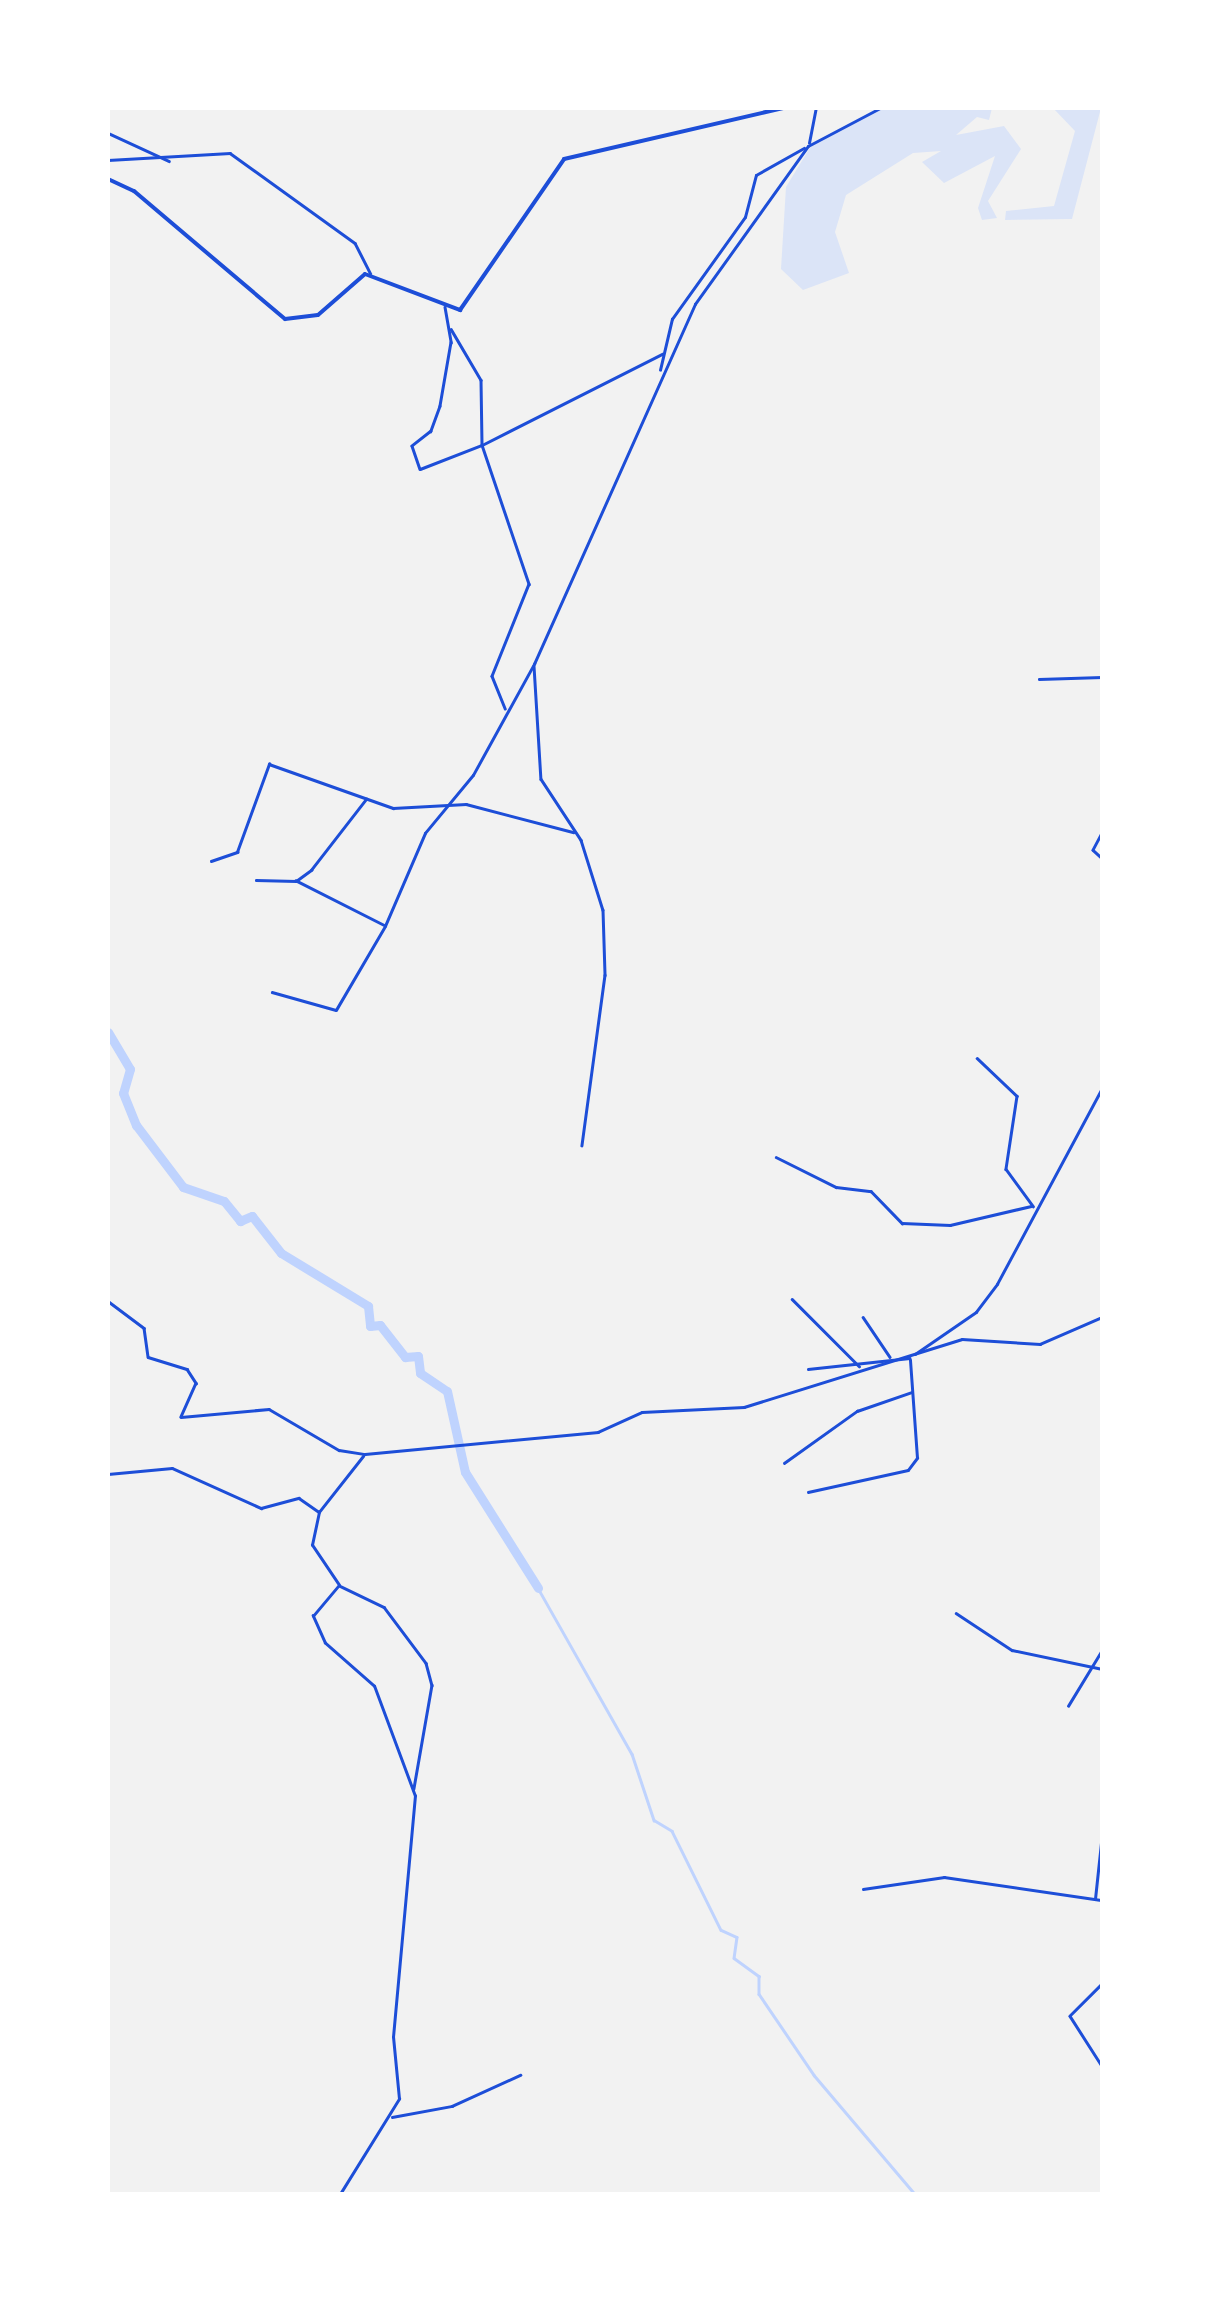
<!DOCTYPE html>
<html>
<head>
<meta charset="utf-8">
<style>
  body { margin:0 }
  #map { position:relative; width:1210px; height:2302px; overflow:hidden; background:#f2f2f2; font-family:Jost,sans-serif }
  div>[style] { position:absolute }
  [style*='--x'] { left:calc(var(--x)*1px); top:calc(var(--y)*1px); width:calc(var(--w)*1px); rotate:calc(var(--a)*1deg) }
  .green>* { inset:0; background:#dbe4f7 }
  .stream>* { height:2.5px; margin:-1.25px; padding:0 1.25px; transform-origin:1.25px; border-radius:1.25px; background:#bfd3fe }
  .river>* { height:9px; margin:-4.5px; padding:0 4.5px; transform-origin:4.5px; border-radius:4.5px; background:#bfd3fe }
  .minor>* { height:2.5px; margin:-1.25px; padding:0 1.25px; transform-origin:1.25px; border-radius:1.25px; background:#1d4ed8 }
  .tertiary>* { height:4px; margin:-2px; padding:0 2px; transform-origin:2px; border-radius:2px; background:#1d4ed8 }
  span { translate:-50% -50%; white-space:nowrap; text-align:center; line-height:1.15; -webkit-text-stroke:8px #fff; paint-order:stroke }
  .frame { position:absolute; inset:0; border:110px solid #fff; pointer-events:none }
</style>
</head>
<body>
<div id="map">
  <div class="green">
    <i style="clip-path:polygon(883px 108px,992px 108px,989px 120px,977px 117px,956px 135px,1004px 126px,1021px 149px,988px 201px,997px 218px,982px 220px,978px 208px,995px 156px,944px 183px,922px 162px,941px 151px,913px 153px,846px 195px,835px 232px,849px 273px,803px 290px,781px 269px,786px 187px,811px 146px)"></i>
    <i style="clip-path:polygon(1053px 108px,1101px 108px,1072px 219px,1005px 220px,1006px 211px,1054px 206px,1075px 131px)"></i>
  </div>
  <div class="stream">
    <i style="--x:538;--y:1588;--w:191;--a:60.5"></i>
    <i style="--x:632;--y:1754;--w:70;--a:71.6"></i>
    <i style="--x:654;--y:1820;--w:21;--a:31"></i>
    <i style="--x:672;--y:1831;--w:110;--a:63.7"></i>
    <i style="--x:721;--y:1930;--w:17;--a:24"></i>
    <i style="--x:737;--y:1937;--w:21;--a:98"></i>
    <i style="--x:734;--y:1958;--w:31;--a:36"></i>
    <i style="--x:759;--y:1976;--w:18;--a:90"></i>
    <i style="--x:759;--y:1994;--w:98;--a:55.8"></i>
    <i style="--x:814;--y:2075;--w:156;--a:49.7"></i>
  </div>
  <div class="river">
    <i style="--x:108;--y:1032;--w:43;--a:59.3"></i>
    <i style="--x:130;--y:1069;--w:25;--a:106"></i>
    <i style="--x:123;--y:1093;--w:35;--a:68"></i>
    <i style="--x:136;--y:1125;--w:78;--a:52.8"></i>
    <i style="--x:183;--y:1187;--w:43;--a:18.9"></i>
    <i style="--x:224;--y:1201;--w:26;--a:51"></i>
    <i style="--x:240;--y:1221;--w:13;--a:-23"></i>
    <i style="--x:252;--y:1216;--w:47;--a:51.9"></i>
    <i style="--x:281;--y:1253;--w:102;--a:31.3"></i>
    <i style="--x:368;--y:1306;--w:20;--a:84"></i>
    <i style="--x:370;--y:1326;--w:10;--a:-6"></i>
    <i style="--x:380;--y:1325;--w:41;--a:52"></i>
    <i style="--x:405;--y:1357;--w:13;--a:-4"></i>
    <i style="--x:418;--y:1356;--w:17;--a:83"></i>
    <i style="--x:420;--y:1373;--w:32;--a:34"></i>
    <i style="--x:447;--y:1391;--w:83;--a:77.5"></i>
    <i style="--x:465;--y:1472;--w:137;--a:57.8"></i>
  </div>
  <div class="minor">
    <i style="--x:108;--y:133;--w:67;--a:24.7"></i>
    <i style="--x:809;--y:143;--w:36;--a:-79"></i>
    <i style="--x:108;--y:160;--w:122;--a:-3.3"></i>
    <i style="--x:230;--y:153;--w:154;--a:35.8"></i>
    <i style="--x:355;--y:243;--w:34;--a:63"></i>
    <i style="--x:445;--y:307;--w:36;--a:80"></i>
    <i style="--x:451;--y:342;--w:65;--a:99.8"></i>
    <i style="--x:440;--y:406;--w:27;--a:110"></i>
    <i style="--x:431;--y:431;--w:24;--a:142"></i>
    <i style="--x:412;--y:446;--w:24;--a:71"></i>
    <i style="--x:420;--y:469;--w:66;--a:-21.2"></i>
    <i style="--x:482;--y:445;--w:147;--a:71.3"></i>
    <i style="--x:529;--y:584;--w:99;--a:111.9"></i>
    <i style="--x:492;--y:676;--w:35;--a:68"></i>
    <i style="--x:451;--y:329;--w:59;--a:59.5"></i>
    <i style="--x:481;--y:380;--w:65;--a:89.1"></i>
    <i style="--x:482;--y:445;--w:202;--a:-26.8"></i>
    <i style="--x:660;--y:370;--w:52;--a:-76.8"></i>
    <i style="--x:672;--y:319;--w:125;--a:-54.4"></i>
    <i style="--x:745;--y:217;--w:43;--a:-75.3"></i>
    <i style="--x:756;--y:175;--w:55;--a:-29.4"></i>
    <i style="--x:534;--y:666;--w:113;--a:86.5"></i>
    <i style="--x:541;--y:779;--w:73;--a:56.7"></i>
    <i style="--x:581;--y:840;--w:73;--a:72.6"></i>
    <i style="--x:603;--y:910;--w:65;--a:88.2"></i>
    <i style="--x:605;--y:975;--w:172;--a:97.7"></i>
    <i style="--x:1039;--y:679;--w:63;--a:-1.8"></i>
    <i style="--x:1102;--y:833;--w:19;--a:118"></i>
    <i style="--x:1093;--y:850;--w:12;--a:42"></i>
    <i style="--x:211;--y:861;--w:28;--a:-19"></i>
    <i style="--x:237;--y:852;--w:94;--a:-70"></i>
    <i style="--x:269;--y:764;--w:132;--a:19.5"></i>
    <i style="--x:393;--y:808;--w:73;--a:-3.1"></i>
    <i style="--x:466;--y:804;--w:111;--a:14.7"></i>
    <i style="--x:256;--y:880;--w:40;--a:1.4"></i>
    <i style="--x:296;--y:881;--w:19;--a:-36"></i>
    <i style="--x:311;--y:870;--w:90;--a:-52.2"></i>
    <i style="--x:385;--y:926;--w:101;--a:-66.7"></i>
    <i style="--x:425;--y:833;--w:75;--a:-50.4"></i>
    <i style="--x:473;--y:775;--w:127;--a:-61.2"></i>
    <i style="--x:534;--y:664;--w:394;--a:-65.9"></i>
    <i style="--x:695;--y:304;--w:194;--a:-54.4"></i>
    <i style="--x:808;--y:146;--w:81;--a:-27.8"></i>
    <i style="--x:272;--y:992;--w:66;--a:15.7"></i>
    <i style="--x:336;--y:1010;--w:97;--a:-59.7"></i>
    <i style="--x:385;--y:926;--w:100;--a:-153.2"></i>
    <i style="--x:977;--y:1058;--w:55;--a:43.5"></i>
    <i style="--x:1017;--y:1096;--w:74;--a:98.6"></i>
    <i style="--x:1006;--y:1169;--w:46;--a:53.9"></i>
    <i style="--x:776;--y:1157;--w:67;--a:26.6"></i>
    <i style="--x:836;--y:1187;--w:35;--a:7"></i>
    <i style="--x:871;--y:1191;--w:45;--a:45.9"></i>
    <i style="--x:902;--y:1223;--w:48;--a:2.4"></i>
    <i style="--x:950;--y:1225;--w:83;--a:-13.2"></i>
    <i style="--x:792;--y:1299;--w:95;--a:45"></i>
    <i style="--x:108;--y:1301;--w:45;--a:36.9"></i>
    <i style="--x:144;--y:1328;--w:29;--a:82"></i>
    <i style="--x:148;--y:1357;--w:41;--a:17.1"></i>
    <i style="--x:187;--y:1369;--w:17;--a:57"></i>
    <i style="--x:196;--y:1383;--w:37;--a:114"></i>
    <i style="--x:181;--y:1417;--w:88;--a:-5.2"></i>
    <i style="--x:269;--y:1409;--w:81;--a:30.4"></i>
    <i style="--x:339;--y:1450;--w:26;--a:9"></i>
    <i style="--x:365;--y:1454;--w:234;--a:-5.4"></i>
    <i style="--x:598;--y:1432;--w:48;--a:-24.4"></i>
    <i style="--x:642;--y:1412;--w:102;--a:-2.8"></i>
    <i style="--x:744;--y:1407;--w:228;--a:-17.3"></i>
    <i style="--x:962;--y:1339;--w:78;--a:3.7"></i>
    <i style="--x:1040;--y:1344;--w:68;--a:-23.5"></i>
    <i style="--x:863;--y:1317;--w:48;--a:56"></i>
    <i style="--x:915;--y:1354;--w:74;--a:-34.5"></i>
    <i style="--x:976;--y:1312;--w:35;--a:-53"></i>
    <i style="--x:997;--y:1284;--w:222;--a:-61.8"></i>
    <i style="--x:808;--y:1369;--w:102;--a:-6.2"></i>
    <i style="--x:784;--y:1463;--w:90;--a:-35.5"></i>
    <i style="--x:857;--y:1411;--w:58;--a:-19.1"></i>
    <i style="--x:108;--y:1474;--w:64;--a:-5.4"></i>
    <i style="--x:172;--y:1468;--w:98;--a:24.2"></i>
    <i style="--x:261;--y:1508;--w:39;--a:-15"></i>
    <i style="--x:299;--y:1498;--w:24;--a:35"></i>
    <i style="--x:808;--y:1492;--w:102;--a:-12.4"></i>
    <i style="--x:908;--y:1470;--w:15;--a:-53"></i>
    <i style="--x:917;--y:1458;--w:98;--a:-94.1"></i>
    <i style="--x:340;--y:1586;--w:49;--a:25.5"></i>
    <i style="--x:384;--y:1607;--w:70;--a:53.1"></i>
    <i style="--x:426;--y:1663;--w:23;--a:75"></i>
    <i style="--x:432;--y:1685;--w:105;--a:99.9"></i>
    <i style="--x:956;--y:1613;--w:67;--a:33.5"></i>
    <i style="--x:1012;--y:1650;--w:92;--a:11.9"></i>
    <i style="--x:1068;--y:1706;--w:66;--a:-58.7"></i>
    <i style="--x:863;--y:1889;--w:82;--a:-8.4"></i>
    <i style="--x:944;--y:1877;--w:160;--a:8.3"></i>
    <i style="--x:1095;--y:1899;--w:65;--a:-83.9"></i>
    <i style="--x:1102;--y:1984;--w:45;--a:135"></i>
    <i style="--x:1070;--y:2016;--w:59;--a:57.4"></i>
    <i style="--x:392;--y:2117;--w:61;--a:-10.4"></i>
    <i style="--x:452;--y:2106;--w:75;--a:-24.5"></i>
    <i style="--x:340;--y:2194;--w:112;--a:-58.2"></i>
    <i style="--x:399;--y:2099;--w:62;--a:-95.5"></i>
    <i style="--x:393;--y:2037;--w:242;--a:-84.8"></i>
    <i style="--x:415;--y:1796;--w:117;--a:-110.4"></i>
    <i style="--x:374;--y:1686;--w:65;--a:-138.7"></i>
    <i style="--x:325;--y:1643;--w:30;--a:-114"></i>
    <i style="--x:313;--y:1616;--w:40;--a:-50"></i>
    <i style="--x:339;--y:1585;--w:48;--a:-124"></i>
    <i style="--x:312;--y:1545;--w:34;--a:-78"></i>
    <i style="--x:319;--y:1512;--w:71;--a:-51.8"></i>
  </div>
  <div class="tertiary">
    <i style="--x:108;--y:179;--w:29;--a:25"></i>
    <i style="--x:134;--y:191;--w:198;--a:40.3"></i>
    <i style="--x:285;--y:319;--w:33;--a:-7"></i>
    <i style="--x:318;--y:315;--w:62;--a:-41.1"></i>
    <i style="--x:365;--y:274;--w:102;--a:20.8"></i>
    <i style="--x:460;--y:310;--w:183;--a:-55.4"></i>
    <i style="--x:564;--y:159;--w:225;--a:-13.1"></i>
  </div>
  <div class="frame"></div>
</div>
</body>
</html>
